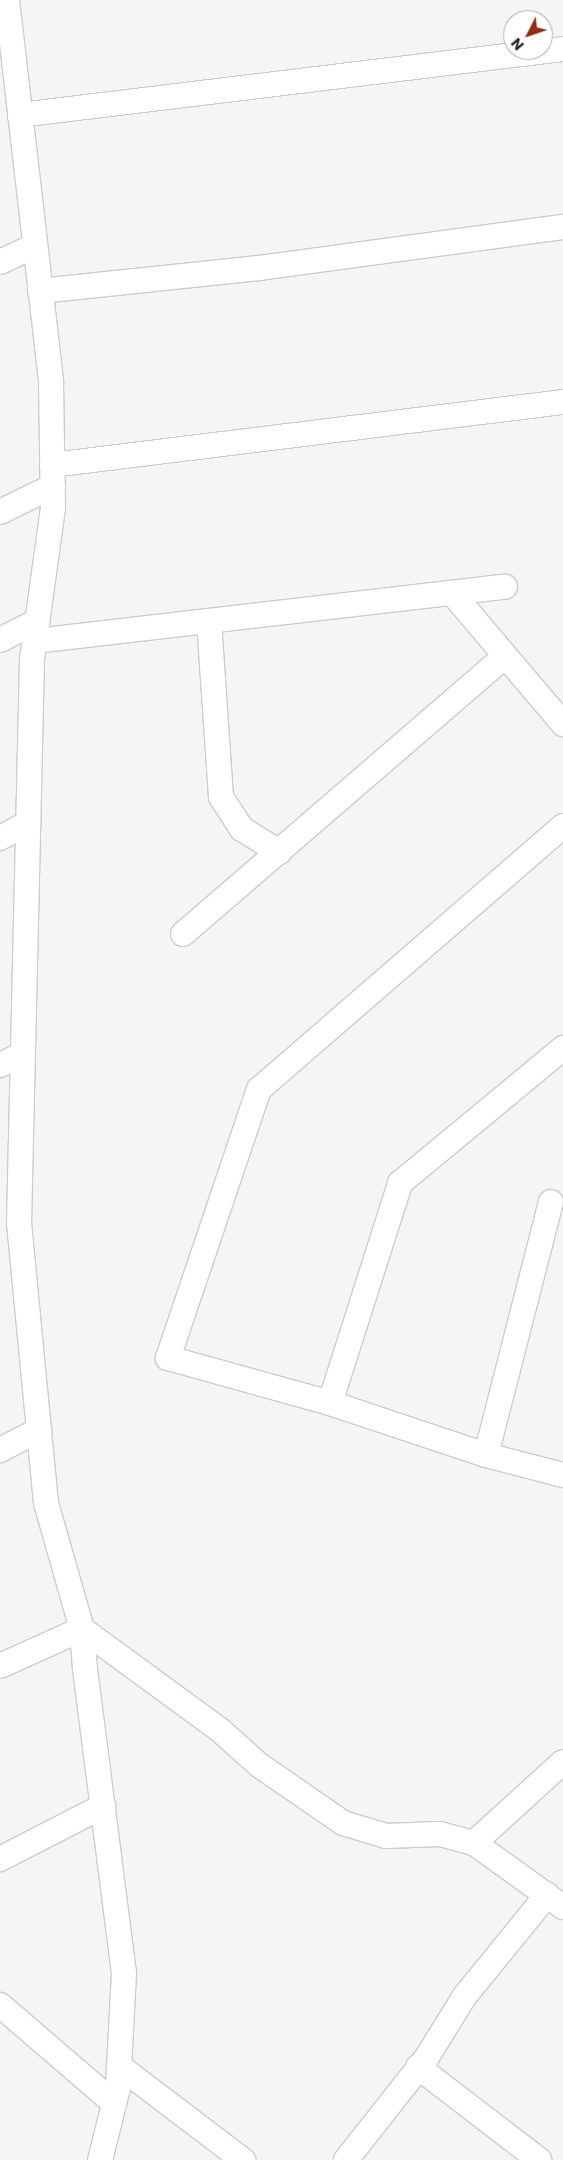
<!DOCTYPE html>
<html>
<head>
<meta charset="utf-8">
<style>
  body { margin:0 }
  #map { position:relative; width:563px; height:2160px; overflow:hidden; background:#f5f5f7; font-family:Poppins,sans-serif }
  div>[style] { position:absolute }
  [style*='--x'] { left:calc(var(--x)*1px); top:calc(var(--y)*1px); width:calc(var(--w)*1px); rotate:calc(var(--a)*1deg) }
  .roads { filter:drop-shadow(1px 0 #cdcdcf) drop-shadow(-1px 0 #cdcdcf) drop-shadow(0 1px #cdcdcf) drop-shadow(0 -1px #cdcdcf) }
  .minor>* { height:24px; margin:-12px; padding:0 12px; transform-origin:12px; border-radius:12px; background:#fff }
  span { translate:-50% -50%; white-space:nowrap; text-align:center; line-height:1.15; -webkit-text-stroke:4px #fff; paint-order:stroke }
  .north { position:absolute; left:503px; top:10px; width:50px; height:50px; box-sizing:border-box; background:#fff; border:1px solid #a9a9a9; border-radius:50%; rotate:229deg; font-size:14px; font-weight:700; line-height:20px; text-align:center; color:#282829 }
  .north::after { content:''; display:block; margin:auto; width:18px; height:22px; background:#942c14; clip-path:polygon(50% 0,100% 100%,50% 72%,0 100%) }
</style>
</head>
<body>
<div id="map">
  <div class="roads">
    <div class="minor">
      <i style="--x:7;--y:0;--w:385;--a:83.4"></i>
      <i style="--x:51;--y:382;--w:126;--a:89.1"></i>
      <i style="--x:53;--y:508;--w:153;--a:97.9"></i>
      <i style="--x:32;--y:660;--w:563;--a:91.32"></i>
      <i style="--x:19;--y:1223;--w:281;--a:84.5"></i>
      <i style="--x:46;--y:1503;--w:131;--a:74.1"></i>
      <i style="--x:82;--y:1629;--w:40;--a:85.7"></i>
      <i style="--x:85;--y:1669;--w:306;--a:82.7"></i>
      <i style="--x:124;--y:1973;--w:115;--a:93"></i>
      <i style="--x:118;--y:2088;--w:74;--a:104"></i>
      <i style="--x:20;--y:115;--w:547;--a:-6.93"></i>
      <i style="--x:0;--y:262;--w:38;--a:-25"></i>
      <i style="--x:40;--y:291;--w:220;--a:-6"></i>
      <i style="--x:259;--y:268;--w:307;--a:-7.7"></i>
      <i style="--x:52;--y:465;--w:515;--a:-7.03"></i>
      <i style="--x:0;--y:512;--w:59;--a:-26.1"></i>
      <i style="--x:452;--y:593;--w:172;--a:49.7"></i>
      <i style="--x:209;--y:621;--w:176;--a:86.1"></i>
      <i style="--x:221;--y:797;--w:38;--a:57"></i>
      <i style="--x:242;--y:829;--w:44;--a:31.9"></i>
      <i style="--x:0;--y:640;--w:42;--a:-27.2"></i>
      <i style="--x:35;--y:641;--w:473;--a:-6.6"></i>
      <i style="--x:563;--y:826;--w:402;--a:139.1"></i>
      <i style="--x:259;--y:1089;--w:284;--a:108.7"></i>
      <i style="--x:168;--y:1358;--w:168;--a:15.5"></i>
      <i style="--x:330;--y:1403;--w:164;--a:18.4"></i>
      <i style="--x:486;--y:1455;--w:80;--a:14.6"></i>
      <i style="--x:0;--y:838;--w:32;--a:-28"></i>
      <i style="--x:183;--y:934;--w:425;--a:-40.8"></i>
      <i style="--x:0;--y:1065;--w:25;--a:-26"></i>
      <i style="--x:330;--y:1403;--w:231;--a:-72.3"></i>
      <i style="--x:400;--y:1183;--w:212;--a:-39.6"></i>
      <i style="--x:0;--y:1450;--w:44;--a:-27.1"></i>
      <i style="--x:486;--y:1455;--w:261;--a:-75.6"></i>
      <i style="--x:82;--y:1629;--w:171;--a:36.2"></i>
      <i style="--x:220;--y:1730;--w:52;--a:41.9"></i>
      <i style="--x:259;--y:1765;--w:102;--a:34.6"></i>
      <i style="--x:343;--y:1823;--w:45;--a:16.8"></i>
      <i style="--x:386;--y:1836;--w:54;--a:-2.1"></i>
      <i style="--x:440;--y:1834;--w:35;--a:15"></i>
      <i style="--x:474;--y:1843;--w:110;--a:35.7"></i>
      <i style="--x:0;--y:1666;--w:90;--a:-24.3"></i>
      <i style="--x:474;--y:1843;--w:120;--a:-42.3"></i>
      <i style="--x:0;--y:1859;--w:116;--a:-27.2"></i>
      <i style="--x:0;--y:2005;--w:150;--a:40.7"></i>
      <i style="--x:119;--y:2066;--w:156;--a:37.2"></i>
      <i style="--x:418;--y:2067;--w:153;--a:37.5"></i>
      <i style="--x:346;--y:2160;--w:131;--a:-51.8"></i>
      <i style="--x:427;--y:2057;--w:70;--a:-58.3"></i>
      <i style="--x:464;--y:1997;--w:132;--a:-50.9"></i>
    </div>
  </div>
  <div class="north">N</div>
</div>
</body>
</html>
